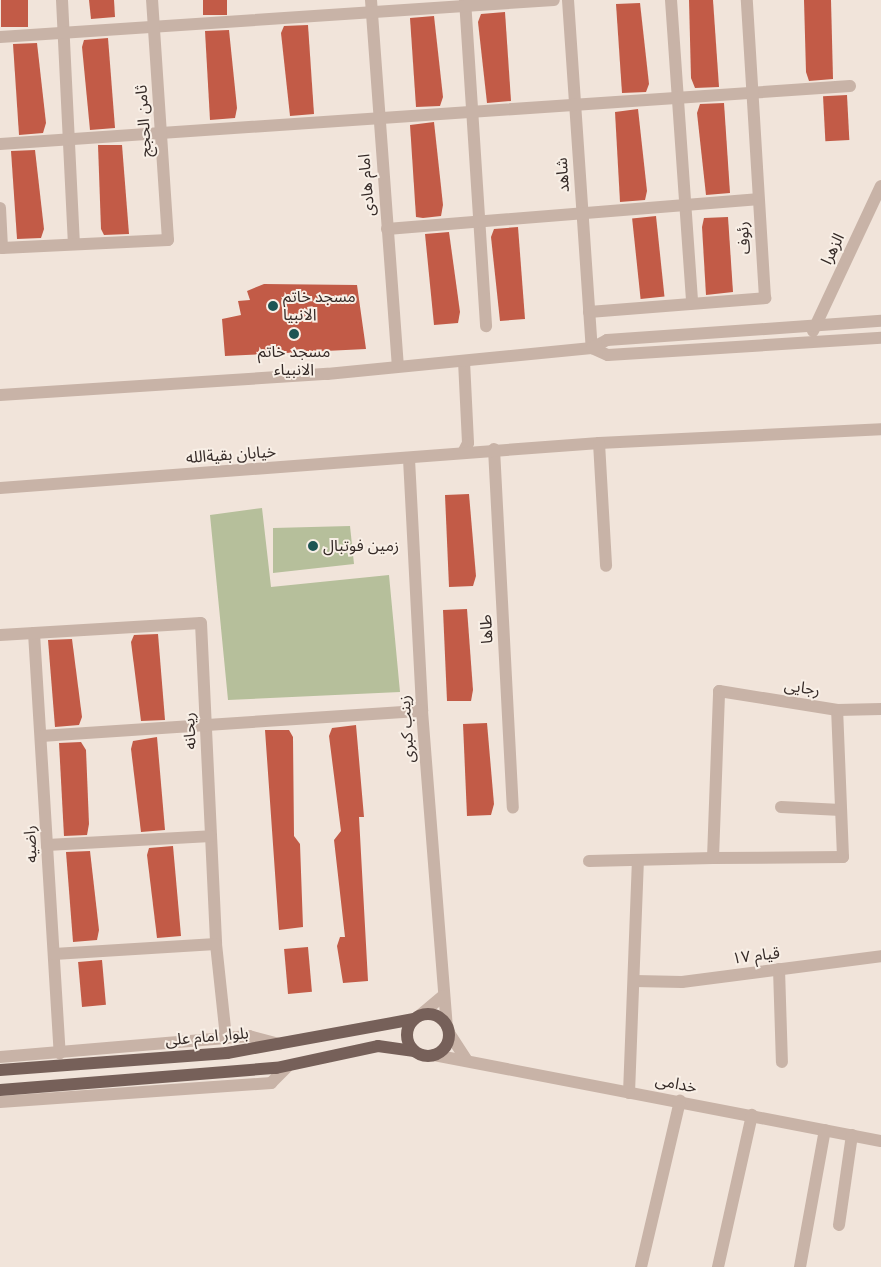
<!DOCTYPE html>
<html>
<head>
<meta charset="utf-8">
<style>
  body { margin:0 }
  #map { position:relative; width:881px; height:1267px; overflow:hidden; background:#f1e4da; font-family:"Space Grotesk","Noto Sans Arabic",sans-serif }
  div>[style] { position:absolute }
  [style*='--x'] { left:calc(var(--x)*1px); top:calc(var(--y)*1px); width:calc(var(--w)*1px); rotate:calc(var(--a)*1deg) }
  .green>* { inset:0; background:#b6bf9b }
  .building>* { inset:0; background:#c25b47; transform-origin:0 0 }
  .minor>* { height:12px; margin:-6px; padding:0 6px; transform-origin:6px; border-radius:6px; background:#c8b3a7 }
  .major>* { height:12px; margin:-6px; padding:0 6px; transform-origin:6px; border-radius:6px; background:#766059 }
  .major>.ring { margin:-6px; padding:0; box-sizing:content-box; background:none; border:12px solid #766059; border-radius:50% }
  .dots>* { width:14px; height:14px; translate:-50% -50%; box-sizing:border-box; border:2px solid #f8efe6; border-radius:50% }
  span { translate:-50% -50%; white-space:nowrap; text-align:center; line-height:1.15; -webkit-text-stroke:4px #f8efe6; paint-order:stroke }
  .street-label { font-size:16px; color:#352a27 }
  .poi-label { font-size:16px; color:#352a27 }
  .left { translate:0 -50%; text-align:left }
</style>
</head>
<body>
<div id="map">
  <div class="green">
    <i style="clip-path:polygon(262px 508px,271px 587px,389px 575px,400px 692px,228px 700px,210px 515px)"></i>
    <i style="clip-path:polygon(350px 526px,354px 564px,273px 573px,273px 528px)"></i>
  </div>
  <div class="building">
    <i style="left:1px;top:0;width:27px;height:27px"></i>
    <i style="clip-path:polygon(89px 0,114px 0,115px 17px,91px 19px)"></i>
    <i style="left:203px;top:0;width:24px;height:15px"></i>
    <i style="clip-path:polygon(689px 0,713px 0,719px 87px,695px 88px,691px 78px)"></i>
    <i style="clip-path:polygon(804px 0,831px 0,833px 79px,809px 81px,806px 72px)"></i>
    <i style="clip-path:polygon(640px 3px,649px 84px,646px 92px,622px 93px,616px 4px)"></i>
    <i style="clip-path:polygon(505px 12px,511px 101px,487px 103px,478px 22px,481px 14px)"></i>
    <i style="clip-path:polygon(434px 16px,443px 97px,440px 106px,416px 107px,410px 18px)"></i>
    <i style="clip-path:polygon(308px 25px,314px 114px,290px 116px,281px 33px,284px 26px)"></i>
    <i style="clip-path:polygon(229px 30px,237px 108px,235px 118px,210px 120px,205px 31px)"></i>
    <i style="clip-path:polygon(108px 38px,115px 128px,90px 130px,82px 47px,84px 40px)"></i>
    <i style="clip-path:polygon(37px 43px,46px 123px,43px 133px,19px 135px,13px 44px)"></i>
    <i style="left:847px;top:95px;width:45px;height:24px;rotate:87deg"></i>
    <i style="clip-path:polygon(724px 103px,730px 193px,706px 195px,697px 113px,700px 104px)"></i>
    <i style="clip-path:polygon(638px 109px,647px 191px,645px 200px,620px 202px,615px 112px)"></i>
    <i style="clip-path:polygon(434px 122px,443px 205px,441px 216px,423px 218px,416px 217px,410px 125px)"></i>
    <i style="clip-path:polygon(98px 145px,122px 145px,129px 234px,104px 235px,101px 229px)"></i>
    <i style="clip-path:polygon(35px 150px,44px 229px,41px 238px,17px 239px,11px 151px)"></i>
    <i style="left:656px;top:216px;width:81px;height:24px;rotate:84deg"></i>
    <i style="clip-path:polygon(728px 217px,733px 292px,706px 295px,702px 227px,704px 218px)"></i>
    <i style="clip-path:polygon(518px 227px,525px 319px,500px 321px,491px 237px,494px 229px)"></i>
    <i style="clip-path:polygon(449px 232px,460px 312px,458px 323px,434px 325px,425px 234px)"></i>
    <i style="clip-path:polygon(264px 284px,357px 285px,366px 349px,225px 356px,222px 319px,241px 315px,238px 301px,250px 300px,247px 291px)"></i>
    <i style="clip-path:polygon(469px 494px,476px 576px,473px 586px,449px 587px,445px 495px)"></i>
    <i style="clip-path:polygon(467px 609px,473px 690px,471px 701px,447px 701px,443px 610px)"></i>
    <i style="clip-path:polygon(158px 634px,165px 720px,141px 721px,131px 642px,134px 635px)"></i>
    <i style="clip-path:polygon(72px 639px,82px 717px,79px 725px,55px 727px,48px 640px)"></i>
    <i style="clip-path:polygon(487px 723px,494px 804px,491px 815px,467px 816px,463px 724px)"></i>
    <i style="clip-path:polygon(356px 725px,364px 817px,359px 817px,368px 981px,343px 983px,337px 946px,340px 937px,345px 937px,334px 840px,341px 831px,329px 736px,332px 728px)"></i>
    <i style="clip-path:polygon(265px 730px,289px 730px,293px 737px,294px 836px,300px 844px,303px 927px,279px 930px)"></i>
    <i style="clip-path:polygon(157px 737px,165px 830px,141px 832px,131px 749px,133px 741px)"></i>
    <i style="clip-path:polygon(81px 742px,86px 750px,89px 824px,87px 835px,64px 836px,59px 743px)"></i>
    <i style="clip-path:polygon(173px 846px,181px 936px,157px 938px,147px 855px,149px 848px)"></i>
    <i style="clip-path:polygon(90px 851px,99px 930px,97px 940px,73px 942px,66px 852px)"></i>
    <i style="left:308px;top:947px;width:45px;height:24px;rotate:85deg"></i>
    <i style="left:102px;top:960px;width:45px;height:24px;rotate:85deg"></i>
  </div>
  <div class="minor">
    <i style="--x:62;--y:0;--w:244;--a:87.2"></i>
    <i style="--x:371;--y:0;--w:367;--a:85.8"></i>
    <i style="--x:465;--y:0;--w:327;--a:86.3"></i>
    <i style="--x:568;--y:0;--w:349;--a:86.1"></i>
    <i style="--x:671;--y:0;--w:304;--a:86"></i>
    <i style="--x:0;--y:37;--w:555;--a:-3.82"></i>
    <i style="--x:0;--y:144;--w:852;--a:-3.9"></i>
    <i style="--x:0;--y:208;--w:40;--a:87.1"></i>
    <i style="--x:2;--y:248;--w:166;--a:-2.8"></i>
    <i style="--x:168;--y:240;--w:241;--a:-93.8"></i>
    <i style="--x:387;--y:229;--w:371;--a:-4.6"></i>
    <i style="--x:589;--y:312;--w:177;--a:-4.5"></i>
    <i style="--x:765;--y:298;--w:299;--a:-93.5"></i>
    <i style="--x:813;--y:331;--w:160;--a:-64.9"></i>
    <i style="--x:592;--y:348;--w:17;--a:24"></i>
    <i style="--x:608;--y:355;--w:274;--a:-3.6"></i>
    <i style="--x:464;--y:361;--w:82;--a:87.2"></i>
    <i style="--x:468;--y:443;--w:9;--a:117"></i>
    <i style="--x:0;--y:395;--w:328;--a:-3.7"></i>
    <i style="--x:327;--y:374;--w:266;--a:-5.6"></i>
    <i style="--x:592;--y:348;--w:17;--a:-28"></i>
    <i style="--x:607;--y:340;--w:275;--a:-4"></i>
    <i style="--x:599;--y:443;--w:282;--a:-2.8"></i>
    <i style="--x:494;--y:449;--w:359;--a:87"></i>
    <i style="--x:409;--y:459;--w:252;--a:87"></i>
    <i style="--x:422;--y:711;--w:316;--a:85.5"></i>
    <i style="--x:0;--y:488;--w:601;--a:-4.3"></i>
    <i style="--x:599;--y:443;--w:123;--a:86.7"></i>
    <i style="--x:34;--y:633;--w:421;--a:86.5"></i>
    <i style="--x:0;--y:635;--w:201;--a:-3.4"></i>
    <i style="--x:201;--y:623;--w:321;--a:87.3"></i>
    <i style="--x:216;--y:944;--w:95;--a:83.9"></i>
    <i style="--x:41;--y:736;--w:382;--a:-3.8"></i>
    <i style="--x:781;--y:807;--w:60;--a:2.9"></i>
    <i style="--x:47;--y:845;--w:164;--a:-3.1"></i>
    <i style="--x:713;--y:858;--w:130;--a:-0.4"></i>
    <i style="--x:843;--y:857;--w:147;--a:-92.3"></i>
    <i style="--x:589;--y:861;--w:124;--a:-1.4"></i>
    <i style="--x:713;--y:858;--w:167;--a:-87.9"></i>
    <i style="--x:719;--y:691;--w:120;--a:9.1"></i>
    <i style="--x:837;--y:710;--w:44;--a:-1.3"></i>
    <i style="--x:54;--y:954;--w:162;--a:-3.5"></i>
    <i style="--x:779;--y:969;--w:93;--a:88.2"></i>
    <i style="--x:635;--y:981;--w:47;--a:1.2"></i>
    <i style="--x:682;--y:982;--w:201;--a:-7.4"></i>
    <i style="--x:419;--y:1016;--w:31;--a:-40"></i>
    <i style="--x:449;--y:1033;--w:31;--a:57"></i>
    <i style="--x:434;--y:1055;--w:455;--a:10.9"></i>
    <i style="--x:0;--y:1057;--w:250;--a:-4.8"></i>
    <i style="--x:249;--y:1036;--w:31;--a:15"></i>
    <i style="--x:629;--y:1093;--w:231;--a:-87.8"></i>
    <i style="--x:0;--y:1102;--w:272;--a:-4"></i>
    <i style="--x:271;--y:1083;--w:24;--a:-45"></i>
    <i style="--x:839;--y:1225;--w:91;--a:-81.8"></i>
    <i style="--x:641;--y:1267;--w:171;--a:-76.8"></i>
    <i style="--x:718;--y:1267;--w:156;--a:-77.4"></i>
    <i style="--x:800;--y:1267;--w:139;--a:-79.7"></i>
  </div>
  <div class="major">
    <i class="ring" style="left:407px;top:1014px;width:30px;height:30px"></i>
    <i style="--x:0;--y:1070;--w:228;--a:-4.3"></i>
    <i style="--x:227;--y:1053;--w:190;--a:-10.3"></i>
    <i style="--x:0;--y:1090;--w:277;--a:-4.6"></i>
    <i style="--x:276;--y:1068;--w:104;--a:-12.2"></i>
    <i style="--x:378;--y:1046;--w:35;--a:8"></i>
  </div>
  <div class="dots">
    <i style="left:273px;top:306px;background:#1e5554"></i>
    <i style="left:294px;top:334px;background:#1e5554"></i>
    <i style="left:313px;top:546px;background:#1e5554"></i>
  </div>
  <div class="street-label">
    <span style="left:144px;top:121px;rotate:-94deg">ثامن الحجج</span>
    <span style="left:563px;top:175px;rotate:-94deg">شاهد</span>
    <span style="left:367px;top:185px;rotate:-95deg">امام هادی</span>
    <span style="left:744px;top:238px;rotate:-94deg">رئوف</span>
    <span style="left:833px;top:249px;rotate:-64deg">الزهرا</span>
    <span style="left:231px;top:455px;rotate:-4deg">خیابان بقیةالله</span>
    <span style="left:487px;top:629px;rotate:-93deg">طاها</span>
    <span style="left:802px;top:688px;rotate:9deg">رجایی</span>
    <span style="left:407px;top:729px;rotate:-94deg">زینب کبری</span>
    <span style="left:190px;top:731px;rotate:-93deg">ریحانه</span>
    <span style="left:31px;top:844px;rotate:-93deg">راضیه</span>
    <span style="left:756px;top:956px;rotate:-7deg">قیام ۱۷</span>
    <span style="left:207px;top:1037px;rotate:-5deg">بلوار امام علی</span>
    <span style="left:676px;top:1084px;rotate:11deg">خدامی</span>
  </div>
  <div class="poi-label">
    <span class="left" style="left:283px;top:306px">مسجد خاتم<br>الانبیا</span>
    <span style="left:294px;top:361px">مسجد خاتم<br>الانبیاء</span>
    <span class="left" style="left:323px;top:546px">زمین فوتبال</span>
  </div>
</div>
</body>
</html>
